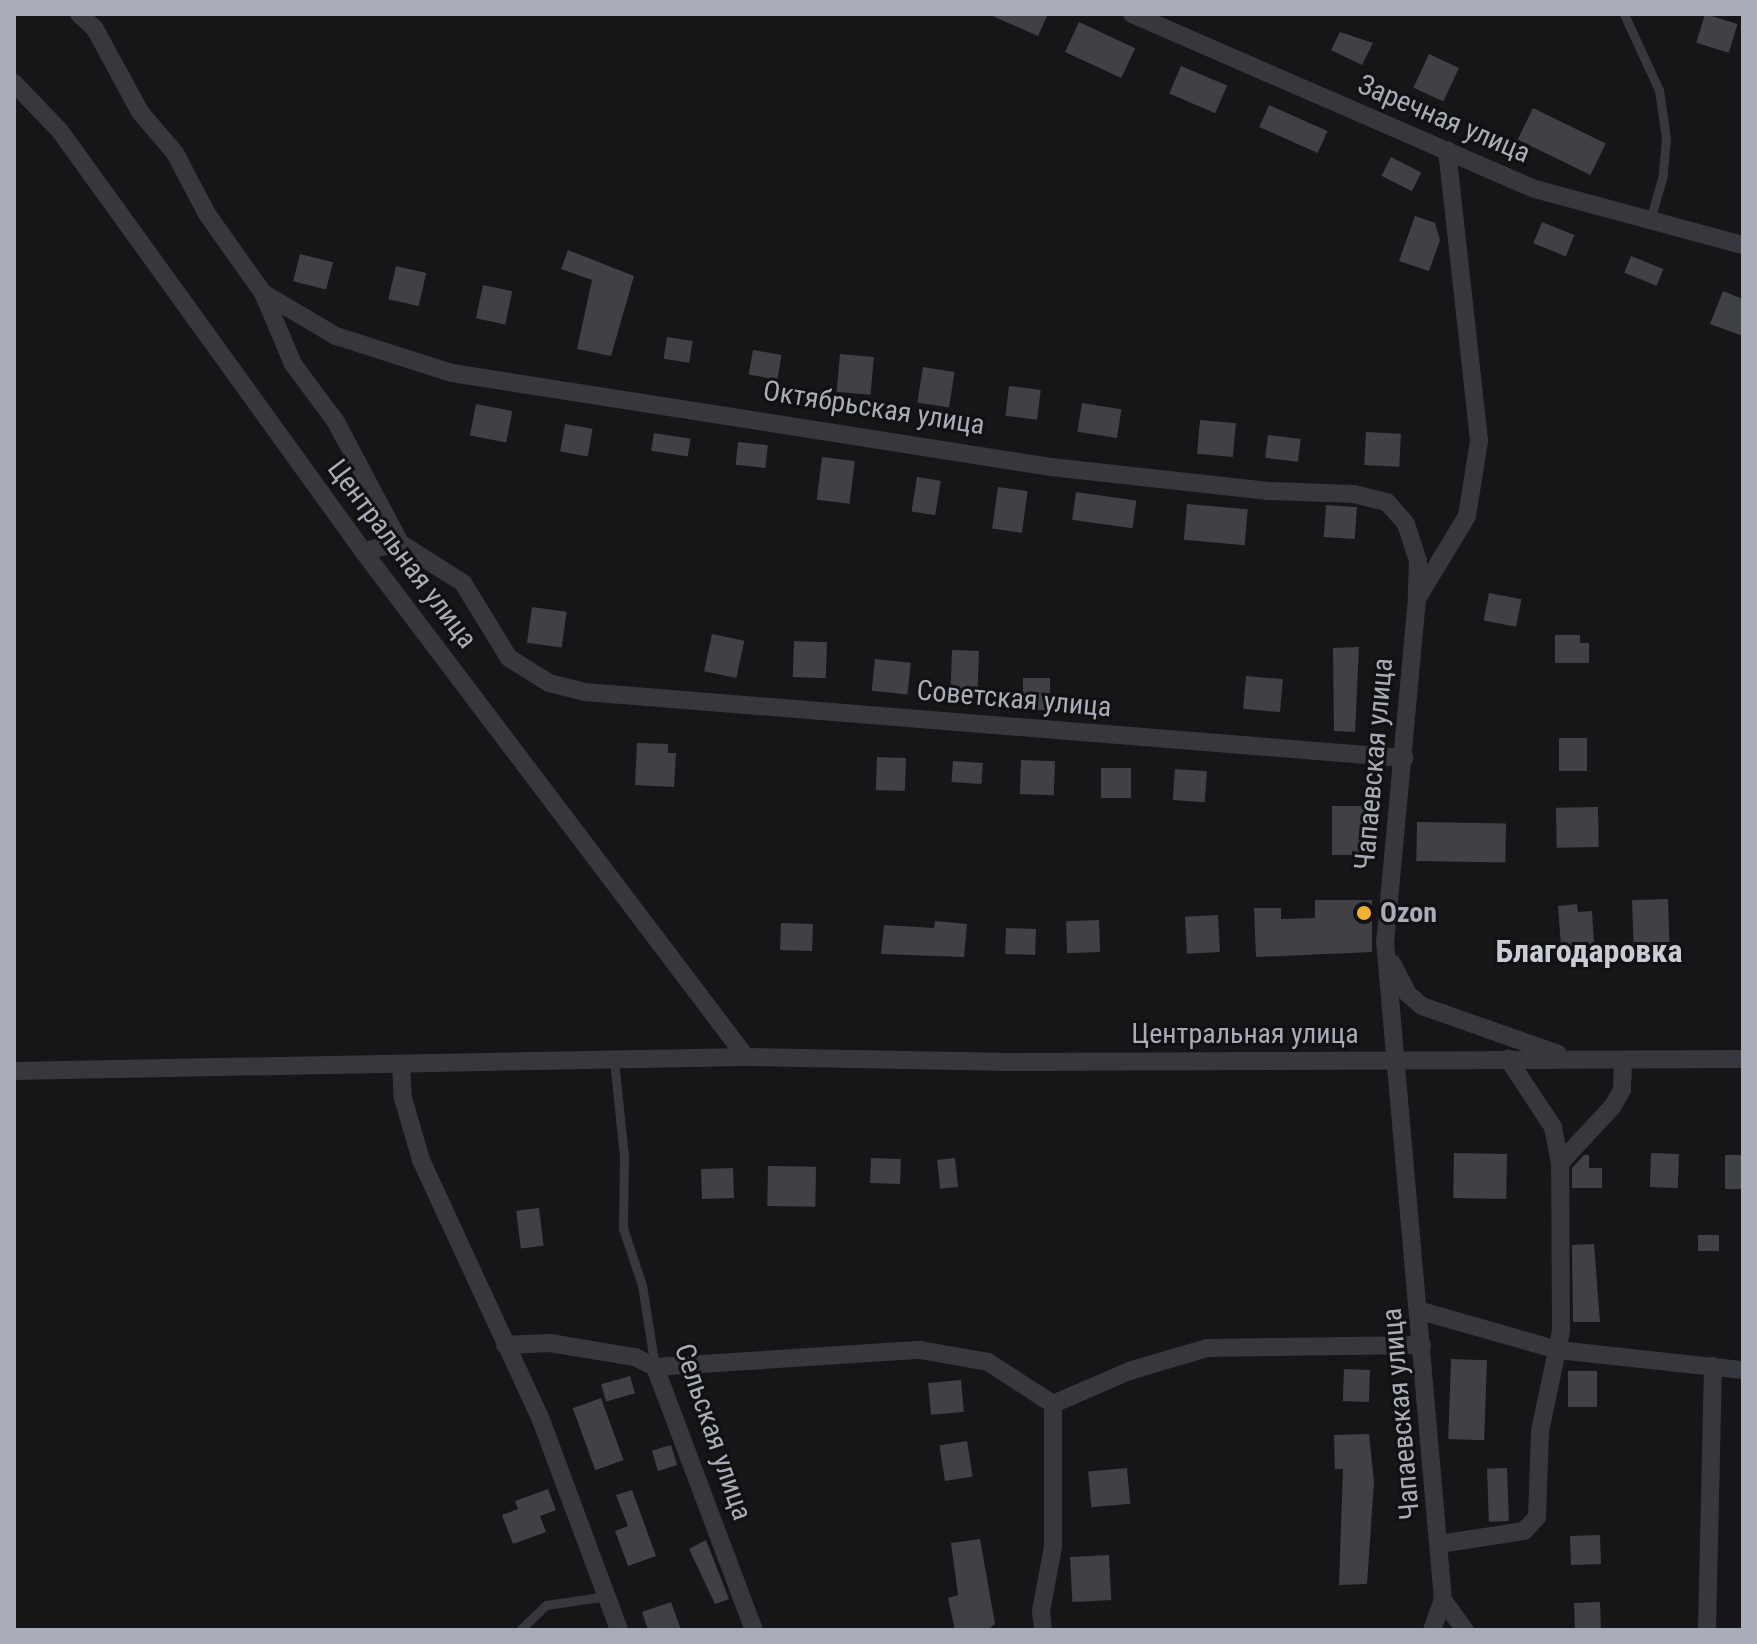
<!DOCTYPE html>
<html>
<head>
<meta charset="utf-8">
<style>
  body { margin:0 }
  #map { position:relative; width:1757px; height:1644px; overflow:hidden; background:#161618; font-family:"Roboto Condensed",sans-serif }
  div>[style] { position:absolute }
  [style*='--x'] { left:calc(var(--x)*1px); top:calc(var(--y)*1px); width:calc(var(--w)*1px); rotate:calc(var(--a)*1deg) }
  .building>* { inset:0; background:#404145; transform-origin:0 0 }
  .service>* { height:9px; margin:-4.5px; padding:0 4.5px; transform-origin:4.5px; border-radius:4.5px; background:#37383d }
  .minor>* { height:18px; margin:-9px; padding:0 9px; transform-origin:9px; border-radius:9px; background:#37383d }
  .dots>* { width:22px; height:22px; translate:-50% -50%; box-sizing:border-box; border:4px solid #111113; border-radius:50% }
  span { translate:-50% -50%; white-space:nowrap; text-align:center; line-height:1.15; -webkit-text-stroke:6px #111113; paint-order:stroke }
  .street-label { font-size:28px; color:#a8adb8 }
  .poi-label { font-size:28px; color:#a8adb8; font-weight:700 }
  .left { translate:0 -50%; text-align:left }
  .quarter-label { font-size:32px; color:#c9ccd4; font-weight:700 }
  .frame { position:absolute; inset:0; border:16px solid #a8adb8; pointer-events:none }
</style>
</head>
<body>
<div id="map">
  <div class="building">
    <i style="clip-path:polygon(988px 14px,1048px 14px,1038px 36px)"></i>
    <i style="left:1705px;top:14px;width:34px;height:30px;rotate:17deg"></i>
    <i style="left:1079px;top:22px;width:62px;height:33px;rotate:25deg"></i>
    <i style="clip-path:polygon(1340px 32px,1373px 43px,1362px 65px,1331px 50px)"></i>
    <i style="left:1429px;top:54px;width:33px;height:37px;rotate:25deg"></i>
    <i style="left:1181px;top:66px;width:50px;height:30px;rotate:23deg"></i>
    <i style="left:1269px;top:105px;width:64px;height:24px;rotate:24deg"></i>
    <i style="left:1533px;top:108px;width:81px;height:35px;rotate:26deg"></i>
    <i style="left:1391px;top:157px;width:34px;height:21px;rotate:27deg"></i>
    <i style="clip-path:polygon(1415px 216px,1435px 223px,1440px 240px,1429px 271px,1399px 261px)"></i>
    <i style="left:1542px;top:222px;width:35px;height:23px;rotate:22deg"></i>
    <i style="clip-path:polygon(568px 250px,634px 276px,611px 356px,577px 349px,592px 280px,561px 269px)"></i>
    <i style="left:300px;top:254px;width:34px;height:28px;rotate:14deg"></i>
    <i style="left:1631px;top:256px;width:35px;height:18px;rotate:22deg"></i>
    <i style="left:396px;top:266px;width:31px;height:34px;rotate:13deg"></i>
    <i style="left:483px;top:285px;width:30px;height:34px;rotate:12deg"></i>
    <i style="clip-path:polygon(1723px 291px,1743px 299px,1743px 336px,1710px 324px)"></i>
    <i style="left:667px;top:337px;width:26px;height:22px;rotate:9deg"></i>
    <i style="left:753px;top:350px;width:29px;height:25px;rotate:10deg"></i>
    <i style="left:840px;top:354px;width:34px;height:38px;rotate:5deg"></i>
    <i style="left:923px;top:367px;width:32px;height:36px;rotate:9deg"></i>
    <i style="left:1009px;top:386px;width:32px;height:30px;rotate:7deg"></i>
    <i style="left:1082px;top:403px;width:40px;height:29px;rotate:9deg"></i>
    <i style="left:476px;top:404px;width:37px;height:32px;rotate:11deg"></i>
    <i style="left:1200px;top:420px;width:36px;height:34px;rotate:5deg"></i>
    <i style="left:565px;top:424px;width:28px;height:28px;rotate:10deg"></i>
    <i style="left:1366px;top:432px;width:35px;height:33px;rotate:3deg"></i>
    <i style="left:654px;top:433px;width:37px;height:18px;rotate:9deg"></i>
    <i style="left:1268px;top:435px;width:33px;height:23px;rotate:7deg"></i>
    <i style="left:738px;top:442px;width:30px;height:23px;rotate:6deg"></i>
    <i style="left:822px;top:457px;width:33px;height:43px;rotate:7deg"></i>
    <i style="left:917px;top:477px;width:24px;height:35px;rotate:9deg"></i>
    <i style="left:998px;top:487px;width:30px;height:42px;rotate:8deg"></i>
    <i style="left:1076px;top:492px;width:61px;height:28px;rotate:8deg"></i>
    <i style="left:1187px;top:504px;width:61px;height:36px;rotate:5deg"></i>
    <i style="left:1326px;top:505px;width:31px;height:32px;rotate:4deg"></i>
    <i style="left:1489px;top:593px;width:33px;height:28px;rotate:11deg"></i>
    <i style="left:532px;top:607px;width:35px;height:36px;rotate:8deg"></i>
    <i style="left:712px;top:634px;width:33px;height:38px;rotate:12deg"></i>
    <i style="clip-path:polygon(1555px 635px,1580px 635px,1580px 643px,1589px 643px,1589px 663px,1555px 663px)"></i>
    <i style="left:794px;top:641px;width:33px;height:36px;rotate:2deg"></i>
    <i style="clip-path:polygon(1359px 647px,1355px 732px,1334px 731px,1333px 648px)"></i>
    <i style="left:952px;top:650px;width:27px;height:42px;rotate:2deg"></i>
    <i style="left:875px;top:659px;width:36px;height:32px;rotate:6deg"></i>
    <i style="left:1246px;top:676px;width:37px;height:33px;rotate:5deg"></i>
    <i style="left:1023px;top:678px;width:27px;height:32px"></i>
    <i style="left:1559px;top:738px;width:28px;height:33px"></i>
    <i style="clip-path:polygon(637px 743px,668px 744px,668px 753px,676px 753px,674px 787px,635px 785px)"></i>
    <i style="left:877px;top:757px;width:29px;height:33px;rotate:2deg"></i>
    <i style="left:1021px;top:760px;width:34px;height:34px;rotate:2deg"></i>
    <i style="left:953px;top:761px;width:30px;height:21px;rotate:4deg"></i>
    <i style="left:1101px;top:768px;width:30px;height:30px"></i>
    <i style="left:1175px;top:769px;width:32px;height:31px;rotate:4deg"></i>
    <i style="left:1332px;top:806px;width:32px;height:49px"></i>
    <i style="left:1598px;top:807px;width:40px;height:42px;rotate:89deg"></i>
    <i style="left:1417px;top:822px;width:89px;height:39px;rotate:1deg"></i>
    <i style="left:1668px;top:899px;width:51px;height:36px;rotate:88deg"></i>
    <i style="clip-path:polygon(1315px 900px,1372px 900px,1372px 952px,1256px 957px,1254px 908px,1281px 908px,1281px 919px,1315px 918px)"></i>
    <i style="clip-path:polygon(1577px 904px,1578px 912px,1592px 911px,1594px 944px,1561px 946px,1558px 906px)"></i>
    <i style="left:1218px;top:915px;width:37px;height:33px;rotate:87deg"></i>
    <i style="left:1099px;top:920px;width:32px;height:33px;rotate:88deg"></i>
    <i style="clip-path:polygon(935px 921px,967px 924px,964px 957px,881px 954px,884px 925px,934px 928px)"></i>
    <i style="left:781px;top:923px;width:32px;height:27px;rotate:2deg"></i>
    <i style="left:1006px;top:928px;width:30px;height:26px;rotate:2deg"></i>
    <i style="left:1454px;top:1153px;width:53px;height:45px;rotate:1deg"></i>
    <i style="left:1651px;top:1153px;width:28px;height:34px;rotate:2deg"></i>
    <i style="clip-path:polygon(1584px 1155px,1589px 1155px,1589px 1168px,1602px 1168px,1602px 1188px,1572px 1188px,1572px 1168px)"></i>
    <i style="left:1725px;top:1155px;width:18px;height:34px"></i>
    <i style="left:871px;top:1158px;width:30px;height:25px;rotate:2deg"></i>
    <i style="left:955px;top:1158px;width:29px;height:18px;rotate:84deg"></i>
    <i style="left:768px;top:1166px;width:48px;height:40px;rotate:1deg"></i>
    <i style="left:733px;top:1168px;width:30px;height:32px;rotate:88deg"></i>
    <i style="left:539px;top:1208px;width:38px;height:23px;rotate:83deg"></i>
    <i style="left:1698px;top:1235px;width:21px;height:16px"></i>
    <i style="clip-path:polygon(1594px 1244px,1600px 1322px,1573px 1322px,1572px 1245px)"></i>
    <i style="left:1451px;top:1359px;width:36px;height:80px;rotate:2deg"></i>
    <i style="left:1344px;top:1369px;width:26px;height:32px;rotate:2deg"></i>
    <i style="left:1568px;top:1371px;width:29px;height:36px"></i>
    <i style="left:630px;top:1376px;width:18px;height:30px;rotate:74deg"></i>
    <i style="left:961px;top:1380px;width:32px;height:33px;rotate:85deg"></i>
    <i style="left:601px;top:1398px;width:66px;height:30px;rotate:70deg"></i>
    <i style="clip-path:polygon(1369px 1434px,1374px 1482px,1367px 1584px,1339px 1585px,1343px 1469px,1335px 1469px,1334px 1435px)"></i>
    <i style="left:967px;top:1441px;width:36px;height:28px;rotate:81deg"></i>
    <i style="left:671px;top:1445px;width:21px;height:20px;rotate:73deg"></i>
    <i style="left:1127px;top:1468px;width:36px;height:39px;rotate:85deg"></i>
    <i style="left:1507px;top:1468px;width:53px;height:20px;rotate:88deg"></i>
    <i style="clip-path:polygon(548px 1489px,556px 1510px,540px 1516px,546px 1532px,513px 1544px,502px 1515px,518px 1509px,515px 1501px)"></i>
    <i style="clip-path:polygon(632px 1490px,656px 1556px,628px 1566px,615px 1531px,628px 1526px,616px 1495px)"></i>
    <i style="left:1600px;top:1535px;width:29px;height:30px;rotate:88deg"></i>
    <i style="clip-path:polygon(980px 1539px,995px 1624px,987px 1630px,955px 1630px,948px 1598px,958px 1595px,951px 1543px)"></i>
    <i style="clip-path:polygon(706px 1540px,729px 1599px,715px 1604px,689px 1549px)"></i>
    <i style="left:1109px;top:1555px;width:45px;height:39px;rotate:87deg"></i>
    <i style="clip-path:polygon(671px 1602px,681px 1630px,648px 1630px,642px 1612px)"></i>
    <i style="left:1600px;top:1602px;width:28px;height:26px;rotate:88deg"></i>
  </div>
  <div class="service">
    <i style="--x:1624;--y:14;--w:84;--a:65.3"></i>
    <i style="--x:1659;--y:90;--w:49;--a:81.7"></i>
    <i style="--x:1666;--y:138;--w:37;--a:95"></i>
    <i style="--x:1663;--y:175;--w:47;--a:106.1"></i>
    <i style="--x:614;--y:1060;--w:97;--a:84.1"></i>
    <i style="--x:624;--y:1156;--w:72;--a:90.8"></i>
    <i style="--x:623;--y:1228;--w:60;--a:71.6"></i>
    <i style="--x:642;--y:1285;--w:83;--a:81"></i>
    <i style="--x:520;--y:1630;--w:36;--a:-44"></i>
    <i style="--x:546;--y:1605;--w:62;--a:-8.4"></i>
  </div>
  <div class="minor">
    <i style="--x:79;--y:14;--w:22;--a:43"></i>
    <i style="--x:95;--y:29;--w:94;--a:61.5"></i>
    <i style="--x:140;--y:112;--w:54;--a:49.5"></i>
    <i style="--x:175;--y:153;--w:69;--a:62.3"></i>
    <i style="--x:207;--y:214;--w:97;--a:54.7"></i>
    <i style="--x:263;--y:293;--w:77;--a:67.1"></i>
    <i style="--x:293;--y:364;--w:72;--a:53.4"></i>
    <i style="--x:336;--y:422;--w:137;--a:62.1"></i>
    <i style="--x:1132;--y:14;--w:439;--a:23.5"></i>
    <i style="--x:1535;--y:189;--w:215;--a:15.1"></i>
    <i style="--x:14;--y:83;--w:66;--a:46.2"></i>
    <i style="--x:60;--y:131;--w:518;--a:54.19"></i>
    <i style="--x:363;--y:551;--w:635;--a:52.88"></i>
    <i style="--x:1447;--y:150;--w:293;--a:83.7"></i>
    <i style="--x:1479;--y:441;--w:76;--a:99.1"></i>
    <i style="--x:1467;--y:516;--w:97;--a:121.1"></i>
    <i style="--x:1417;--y:599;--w:343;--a:95.3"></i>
    <i style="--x:1385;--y:941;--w:662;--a:84.97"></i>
    <i style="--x:1443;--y:1600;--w:37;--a:54"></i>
    <i style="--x:263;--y:293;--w:85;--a:30.5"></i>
    <i style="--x:336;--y:336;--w:122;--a:17.7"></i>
    <i style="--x:452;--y:373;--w:606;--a:8.92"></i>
    <i style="--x:1051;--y:467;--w:219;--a:6.3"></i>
    <i style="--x:1269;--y:491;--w:85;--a:2"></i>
    <i style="--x:1354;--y:494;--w:34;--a:14"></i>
    <i style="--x:1387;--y:502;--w:29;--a:49"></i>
    <i style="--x:1406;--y:524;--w:39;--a:72"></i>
    <i style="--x:1418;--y:561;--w:38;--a:92"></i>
    <i style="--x:363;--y:551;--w:38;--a:-12"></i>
    <i style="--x:400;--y:543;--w:75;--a:32.4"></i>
    <i style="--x:463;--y:583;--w:88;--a:58.5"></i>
    <i style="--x:509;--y:658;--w:47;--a:32"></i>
    <i style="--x:549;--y:683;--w:37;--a:14"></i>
    <i style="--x:585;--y:692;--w:822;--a:4.61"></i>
    <i style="--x:1392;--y:963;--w:35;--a:63"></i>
    <i style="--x:1408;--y:994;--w:18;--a:41"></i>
    <i style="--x:1422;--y:1006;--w:144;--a:19.4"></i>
    <i style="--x:401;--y:1064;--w:34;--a:87"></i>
    <i style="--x:403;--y:1098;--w:65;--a:73.8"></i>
    <i style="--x:421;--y:1160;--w:286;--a:65.2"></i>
    <i style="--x:541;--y:1420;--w:224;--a:69.6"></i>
    <i style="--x:14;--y:1071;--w:732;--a:-1.1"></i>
    <i style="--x:746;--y:1057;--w:253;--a:1.1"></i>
    <i style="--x:999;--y:1062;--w:744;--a:-0.23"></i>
    <i style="--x:1560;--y:1163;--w:78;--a:-47.1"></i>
    <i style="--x:1613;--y:1106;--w:18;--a:-61"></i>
    <i style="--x:1622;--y:1090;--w:30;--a:-88"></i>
    <i style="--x:1421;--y:1311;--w:142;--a:15.9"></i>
    <i style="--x:1558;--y:1350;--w:186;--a:6.2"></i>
    <i style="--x:505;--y:1345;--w:45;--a:-2.5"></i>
    <i style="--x:550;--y:1343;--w:86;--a:9.4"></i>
    <i style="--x:635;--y:1357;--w:22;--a:27"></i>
    <i style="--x:655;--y:1367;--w:266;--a:-3.7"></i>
    <i style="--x:920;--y:1350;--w:69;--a:10"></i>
    <i style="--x:988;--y:1362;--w:77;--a:32.9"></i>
    <i style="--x:655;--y:1367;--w:281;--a:69.4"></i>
    <i style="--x:1053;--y:1404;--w:83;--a:-23.5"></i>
    <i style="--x:1129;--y:1371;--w:81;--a:-16.4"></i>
    <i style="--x:1207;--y:1348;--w:215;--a:-0.8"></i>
    <i style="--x:1439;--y:1544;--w:86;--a:-8.7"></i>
    <i style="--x:1524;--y:1531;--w:19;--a:-47"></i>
    <i style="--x:1537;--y:1517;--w:86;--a:-88"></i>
    <i style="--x:1540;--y:1431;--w:102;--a:-78.1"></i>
    <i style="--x:1561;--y:1331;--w:168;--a:-90.3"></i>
    <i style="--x:1560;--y:1163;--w:37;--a:-101"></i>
    <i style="--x:1553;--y:1127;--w:82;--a:-123.5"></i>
    <i style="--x:1043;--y:1630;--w:19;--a:-96"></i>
    <i style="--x:1041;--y:1611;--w:65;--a:-79.4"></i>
    <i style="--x:1053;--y:1547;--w:143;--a:-90"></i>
    <i style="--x:1432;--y:1630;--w:32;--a:-70"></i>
    <i style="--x:1707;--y:1630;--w:264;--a:-88.7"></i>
  </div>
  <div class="dots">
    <i style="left:1364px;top:913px;background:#f2b134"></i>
  </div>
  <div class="street-label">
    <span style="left:1444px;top:119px;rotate:23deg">Заречная улица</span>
    <span style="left:874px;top:408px;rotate:9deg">Октябрьская улица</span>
    <span style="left:402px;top:554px;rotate:53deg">Центральная улица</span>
    <span style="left:1014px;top:699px;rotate:5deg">Советская улица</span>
    <span style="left:1374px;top:764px;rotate:-85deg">Чапаевская улица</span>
    <span style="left:1245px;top:1034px">Центральная улица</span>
    <span style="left:1401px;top:1414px;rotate:-95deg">Чапаевская улица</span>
    <span style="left:713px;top:1432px;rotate:71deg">Сельская улица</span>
  </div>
  <div class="poi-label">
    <span class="left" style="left:1380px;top:913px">Ozon</span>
  </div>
  <div class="quarter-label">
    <span style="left:1589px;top:951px">Благодаровка</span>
  </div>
  <div class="frame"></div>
</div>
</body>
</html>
